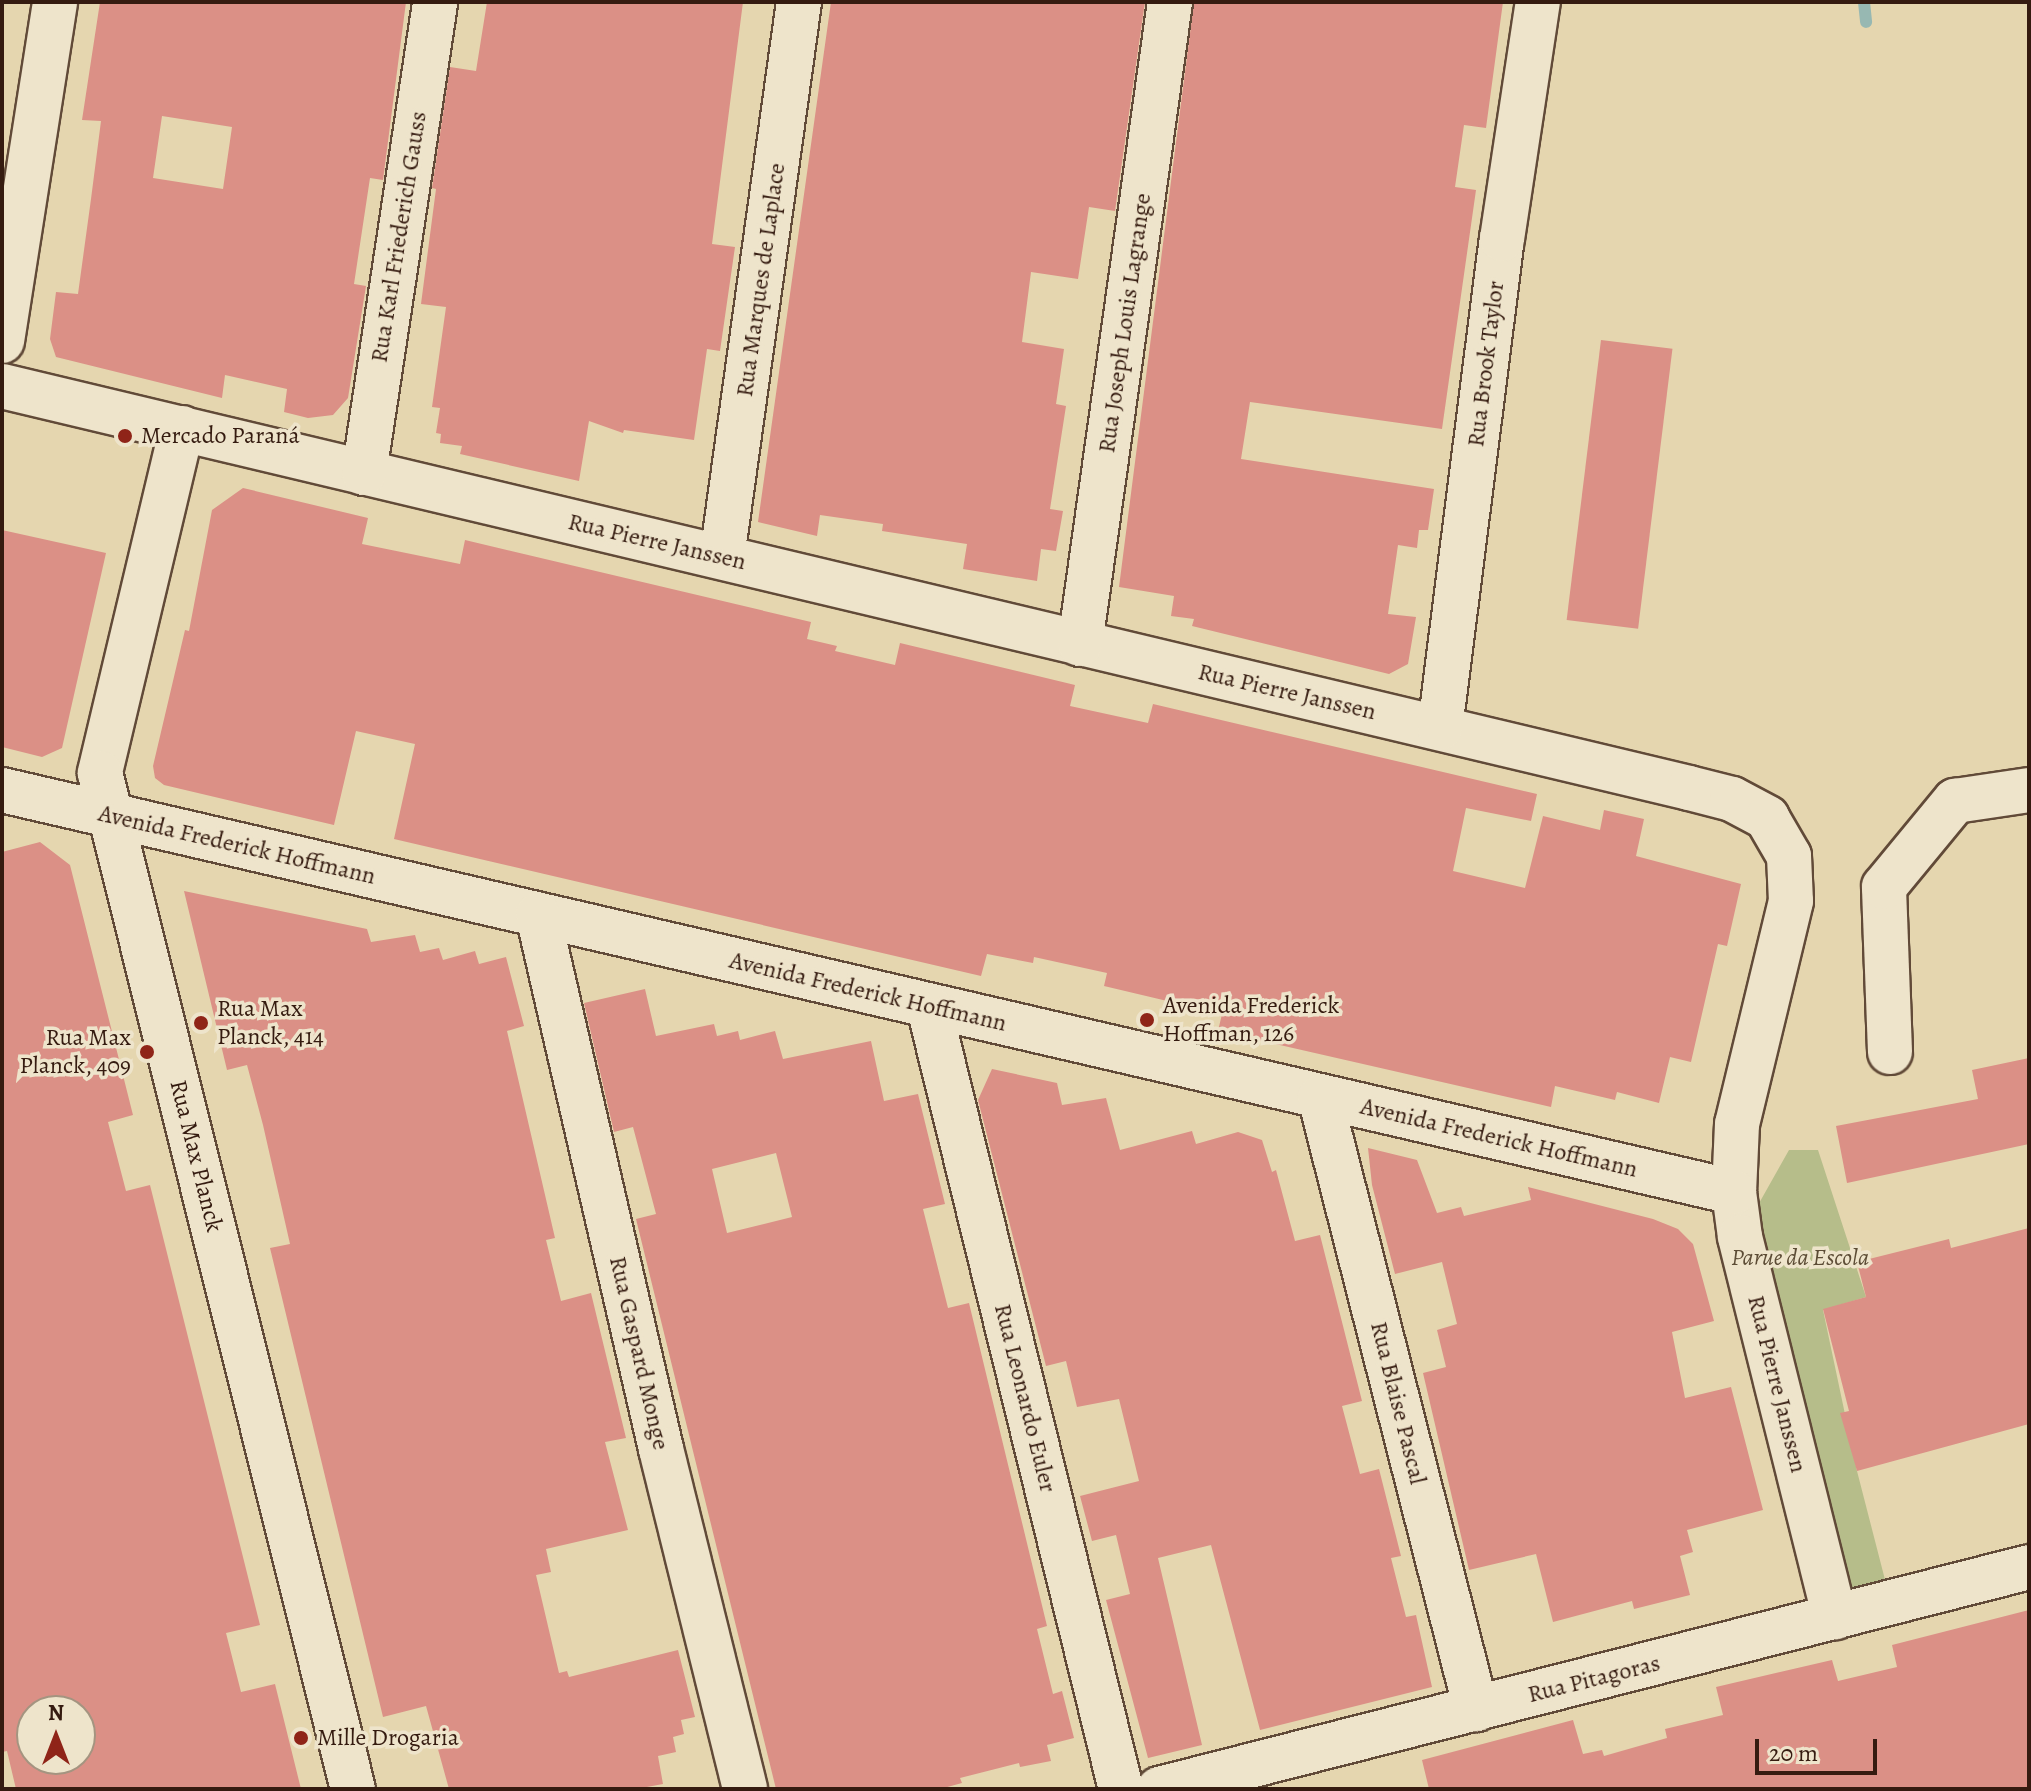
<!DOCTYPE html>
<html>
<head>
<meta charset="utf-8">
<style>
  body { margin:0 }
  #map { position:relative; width:2031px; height:1791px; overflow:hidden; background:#e5d6af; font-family:Alegreya,serif }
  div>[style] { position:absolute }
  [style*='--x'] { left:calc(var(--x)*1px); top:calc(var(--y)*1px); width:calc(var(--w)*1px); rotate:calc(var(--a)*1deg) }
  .green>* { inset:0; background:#b6bd8a }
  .stream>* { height:12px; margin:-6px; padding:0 6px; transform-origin:6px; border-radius:6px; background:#97b8b2 }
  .building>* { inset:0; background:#db9086; transform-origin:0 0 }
  .roads { filter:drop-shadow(2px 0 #614a38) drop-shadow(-2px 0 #614a38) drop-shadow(0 2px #614a38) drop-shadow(0 -2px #614a38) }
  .minor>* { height:44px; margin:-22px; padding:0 22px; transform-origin:22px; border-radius:22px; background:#eee4cb }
  .dots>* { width:22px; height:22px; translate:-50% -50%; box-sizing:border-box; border:4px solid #eee4cb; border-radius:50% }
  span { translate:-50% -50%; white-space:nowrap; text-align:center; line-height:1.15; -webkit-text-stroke:7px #eee4cb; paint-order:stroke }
  .street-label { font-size:24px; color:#351b10 }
  .poi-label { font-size:24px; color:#351b10 }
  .left { translate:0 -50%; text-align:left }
  .right { translate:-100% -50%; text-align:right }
  .park-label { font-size:24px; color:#5c4c35; font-style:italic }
  .frame { position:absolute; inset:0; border:4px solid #351b10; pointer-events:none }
  .north { position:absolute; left:16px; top:1695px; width:80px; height:80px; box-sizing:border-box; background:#eee4cb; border:2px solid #a49480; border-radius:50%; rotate:0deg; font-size:22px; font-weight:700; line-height:32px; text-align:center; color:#351b10 }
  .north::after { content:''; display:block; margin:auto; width:28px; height:36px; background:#8f2418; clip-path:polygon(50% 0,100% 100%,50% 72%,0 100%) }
  .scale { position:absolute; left:1755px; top:1739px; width:122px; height:36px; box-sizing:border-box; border:4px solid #351b10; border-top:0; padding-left:10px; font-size:24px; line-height:28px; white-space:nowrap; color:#351b10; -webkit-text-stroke:6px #eee4cb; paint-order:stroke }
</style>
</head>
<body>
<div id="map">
  <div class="green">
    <i style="clip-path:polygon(1789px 1150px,1818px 1150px,1866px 1297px,1823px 1310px,1857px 1471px,1891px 1603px,1835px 1617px,1740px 1237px)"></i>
  </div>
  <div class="stream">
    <i style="--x:1864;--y:2;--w:20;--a:84"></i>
  </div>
  <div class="building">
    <i style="clip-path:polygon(evenodd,100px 2px,406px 2px,383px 180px,370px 178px,354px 284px,366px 286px,348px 398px,333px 415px,308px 418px,284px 412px,287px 389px,225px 375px,222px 398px,56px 357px,50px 339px,56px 292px,78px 294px,91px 199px,101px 121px,82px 120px,100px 2px,162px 116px,232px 127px,223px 189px,153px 178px,162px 116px)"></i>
    <i style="clip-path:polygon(487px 2px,743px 2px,712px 244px,735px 247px,720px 351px,707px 349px,694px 440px,624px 430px,623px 433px,589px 421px,579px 481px,460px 454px,462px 446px,440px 443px,441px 434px,436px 433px,440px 408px,432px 407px,446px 307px,421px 304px,436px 189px,432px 188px,450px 67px,476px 71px)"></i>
    <i style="clip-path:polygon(831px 2px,1145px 2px,1115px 211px,1089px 207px,1078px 279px,1031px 272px,1022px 342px,1064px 349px,1056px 404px,1066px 406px,1050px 509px,1063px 511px,1056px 551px,1041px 549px,1037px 581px,963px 569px,967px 544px,882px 531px,883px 524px,820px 515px,817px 536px,758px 522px)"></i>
    <i style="clip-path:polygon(1194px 2px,1503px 2px,1486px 128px,1464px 125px,1455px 187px,1476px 190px,1442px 429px,1250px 402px,1241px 459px,1434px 489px,1428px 530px,1419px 530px,1417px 548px,1398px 545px,1388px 614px,1416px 617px,1408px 664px,1389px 674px,1192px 626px,1194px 619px,1171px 616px,1174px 596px,1119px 587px)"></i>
    <i style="left:1601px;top:340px;width:72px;height:282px;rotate:7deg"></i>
    <i style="clip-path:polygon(243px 488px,368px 518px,362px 544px,460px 564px,465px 540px,811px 622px,807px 639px,837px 646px,835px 651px,895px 665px,900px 643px,1075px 685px,1070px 706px,1148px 723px,1153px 704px,1537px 794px,1531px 821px,1466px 808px,1453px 871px,1525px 888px,1543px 816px,1600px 830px,1604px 810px,1644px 819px,1636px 856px,1741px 884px,1727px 946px,1718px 944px,1691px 1062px,1670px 1057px,1659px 1103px,1617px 1092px,1615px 1100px,1555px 1086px,1551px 1107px,1218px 1031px,1222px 1014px,1104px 986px,1107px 973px,1034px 957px,1033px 963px,987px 954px,981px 976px,394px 839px,415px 744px,356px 731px,334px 825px,164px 785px,155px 778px,153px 766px,185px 630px,189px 631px,212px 510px)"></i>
    <i style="clip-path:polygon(2px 530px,106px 553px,62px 748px,42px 757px,2px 747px)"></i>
    <i style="clip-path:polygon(evenodd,40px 842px,70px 865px,133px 1115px,108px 1122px,126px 1191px,150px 1185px,260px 1625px,226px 1633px,241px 1692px,275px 1684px,301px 1789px,16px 1789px,7px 1751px,2px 1752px,2px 852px,40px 842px,32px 1711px,80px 1711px,80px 1759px,32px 1759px,32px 1711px)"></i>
    <i style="clip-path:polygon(184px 891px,367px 929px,371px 942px,415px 935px,420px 952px,439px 948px,443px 960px,475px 951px,479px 964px,506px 957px,524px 1026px,507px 1031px,555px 1238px,546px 1240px,561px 1301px,591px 1293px,626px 1438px,605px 1442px,628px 1530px,546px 1549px,551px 1572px,536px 1575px,559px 1673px,567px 1671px,569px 1677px,678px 1650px,695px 1717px,681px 1720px,684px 1734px,673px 1737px,676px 1752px,658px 1756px,663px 1784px,636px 1789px,449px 1789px,426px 1706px,383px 1717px,270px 1248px,290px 1244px,263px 1125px,247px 1065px,227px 1070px)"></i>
    <i style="clip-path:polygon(evenodd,645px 989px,656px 1036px,714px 1024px,717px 1036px,738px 1031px,740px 1040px,775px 1031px,783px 1059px,871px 1041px,884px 1101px,918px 1094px,945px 1204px,923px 1209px,948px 1308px,969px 1303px,1047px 1626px,1037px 1629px,1053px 1694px,1062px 1691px,1074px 1738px,1047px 1745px,1051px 1761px,1020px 1767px,1019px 1763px,960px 1778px,962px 1783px,940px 1789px,776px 1789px,636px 1219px,656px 1214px,633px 1127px,614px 1132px,584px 1003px,645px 989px,776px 1153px,792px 1217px,727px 1233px,712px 1169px,776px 1153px)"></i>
    <i style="clip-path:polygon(2029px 1058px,2029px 1144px,1847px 1183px,1836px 1126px,1978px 1099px,1972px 1070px)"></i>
    <i style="clip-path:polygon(992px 1069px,1057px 1083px,1062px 1105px,1106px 1098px,1120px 1150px,1192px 1131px,1196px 1144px,1238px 1132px,1262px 1140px,1272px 1172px,1276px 1170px,1295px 1241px,1320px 1235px,1362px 1401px,1342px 1406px,1360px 1474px,1379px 1469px,1401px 1556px,1391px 1558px,1406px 1617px,1416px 1615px,1432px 1687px,1260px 1730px,1211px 1545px,1158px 1558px,1202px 1745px,1148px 1758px,1106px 1600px,1130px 1594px,1116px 1535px,1092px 1541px,1080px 1496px,1139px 1481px,1119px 1399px,1077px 1407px,1066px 1361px,1046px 1366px,978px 1100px)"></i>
    <i style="clip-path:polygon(1368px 1148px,1417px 1160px,1437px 1213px,1461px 1207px,1464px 1216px,1531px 1200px,1528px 1187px,1653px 1219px,1678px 1229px,1693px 1244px,1714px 1321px,1672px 1332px,1685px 1398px,1731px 1387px,1763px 1510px,1687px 1530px,1693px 1552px,1680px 1556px,1690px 1595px,1634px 1609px,1632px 1601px,1553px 1622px,1536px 1554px,1469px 1570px,1423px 1373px,1446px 1367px,1437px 1330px,1457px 1324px,1442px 1262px,1395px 1274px,1372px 1185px)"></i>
    <i style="clip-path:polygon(2029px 1228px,2029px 1424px,1857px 1471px,1840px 1413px,1849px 1411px,1823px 1309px,1866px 1297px,1857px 1262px,1949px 1239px,1951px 1248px)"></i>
    <i style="clip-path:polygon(2029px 1610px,2029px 1789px,1429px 1789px,1422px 1760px,1573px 1720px,1583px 1754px,1602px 1750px,1604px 1756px,1667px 1738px,1665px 1729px,1723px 1715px,1716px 1687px,1832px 1660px,1838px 1681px,1897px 1667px,1892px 1645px)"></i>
  </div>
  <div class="roads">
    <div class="minor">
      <i style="--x:2;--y:341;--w:343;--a:-81.1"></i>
      <i style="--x:2;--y:386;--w:1734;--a:13.4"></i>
      <i style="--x:1689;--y:788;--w:44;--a:14.3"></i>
      <i style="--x:1732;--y:799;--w:40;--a:28"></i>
      <i style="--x:1767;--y:818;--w:44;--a:59.9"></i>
      <i style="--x:1789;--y:856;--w:45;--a:87.5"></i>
      <i style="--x:1791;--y:901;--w:229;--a:103.6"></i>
      <i style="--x:1737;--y:1124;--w:68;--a:92.5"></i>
      <i style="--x:1734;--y:1192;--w:45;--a:82.4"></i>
      <i style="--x:1740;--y:1237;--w:392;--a:76"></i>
      <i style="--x:182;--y:428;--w:355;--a:103.4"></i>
      <i style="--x:100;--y:773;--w:1047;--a:76.02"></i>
      <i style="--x:364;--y:473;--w:476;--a:-81.4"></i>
      <i style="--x:722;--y:557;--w:560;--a:-82.1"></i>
      <i style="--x:1080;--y:644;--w:648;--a:-82.02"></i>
      <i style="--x:1440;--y:728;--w:493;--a:-82.8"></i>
      <i style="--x:1502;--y:239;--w:240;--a:-81.4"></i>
      <i style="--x:2;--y:790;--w:1778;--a:13.07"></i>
      <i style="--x:538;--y:915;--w:548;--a:77.03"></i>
      <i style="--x:661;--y:1449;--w:350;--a:76.1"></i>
      <i style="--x:929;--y:1007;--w:805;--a:76.21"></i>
      <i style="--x:1890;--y:1052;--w:165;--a:-92.1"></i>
      <i style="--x:1884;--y:887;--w:112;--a:-50.5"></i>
      <i style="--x:1955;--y:801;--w:75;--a:-8.5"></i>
      <i style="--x:1320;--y:1097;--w:632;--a:75.7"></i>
      <i style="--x:1159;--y:1789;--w:898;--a:-14.31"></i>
    </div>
  </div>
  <div class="dots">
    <i style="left:125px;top:436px;background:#8f2418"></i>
    <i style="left:1147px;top:1020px;background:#8f2418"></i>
    <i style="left:201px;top:1023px;background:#8f2418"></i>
    <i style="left:147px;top:1052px;background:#8f2418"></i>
    <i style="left:301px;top:1738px;background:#8f2418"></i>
  </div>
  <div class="street-label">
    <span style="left:399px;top:237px;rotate:-81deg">Rua Karl Friederich Gauss</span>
    <span style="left:761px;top:280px;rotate:-82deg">Rua Marques de Laplace</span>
    <span style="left:1125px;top:323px;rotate:-82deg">Rua Joseph Louis Lagrange</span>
    <span style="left:1486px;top:364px;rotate:-83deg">Rua Brook Taylor</span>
    <span style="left:657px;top:542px;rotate:13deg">Rua Pierre Janssen</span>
    <span style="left:1287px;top:692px;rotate:13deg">Rua Pierre Janssen</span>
    <span style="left:237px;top:845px;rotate:13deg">Avenida Frederick Hoffmann</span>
    <span style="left:868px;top:992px;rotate:13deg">Avenida Frederick Hoffmann</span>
    <span style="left:1499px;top:1138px;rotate:13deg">Avenida Frederick Hoffmann</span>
    <span style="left:196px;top:1156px;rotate:76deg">Rua Max Planck</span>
    <span style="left:639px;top:1353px;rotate:77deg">Rua Gaspard Monge</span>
    <span style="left:1777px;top:1384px;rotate:76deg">Rua Pierre Janssen</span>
    <span style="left:1025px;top:1398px;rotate:76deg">Rua Leonardo Euler</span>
    <span style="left:1398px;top:1403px;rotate:76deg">Rua Blaise Pascal</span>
    <span style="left:1594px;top:1679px;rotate:-14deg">Rua Pitagoras</span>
  </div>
  <div class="poi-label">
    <span class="left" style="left:141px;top:436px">Mercado Paraná</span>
    <span class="left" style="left:1163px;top:1020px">Avenida Frederick<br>Hoffman, 126</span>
    <span class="left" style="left:217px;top:1023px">Rua Max<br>Planck, 414</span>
    <span class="right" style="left:131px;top:1052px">Rua Max<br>Planck, 409</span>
    <span class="left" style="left:317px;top:1738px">Mille Drogaria</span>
  </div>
  <div class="park-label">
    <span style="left:1800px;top:1258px">Parue da Escola</span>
  </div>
  <div class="frame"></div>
  <div class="north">N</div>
  <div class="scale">20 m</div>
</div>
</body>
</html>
